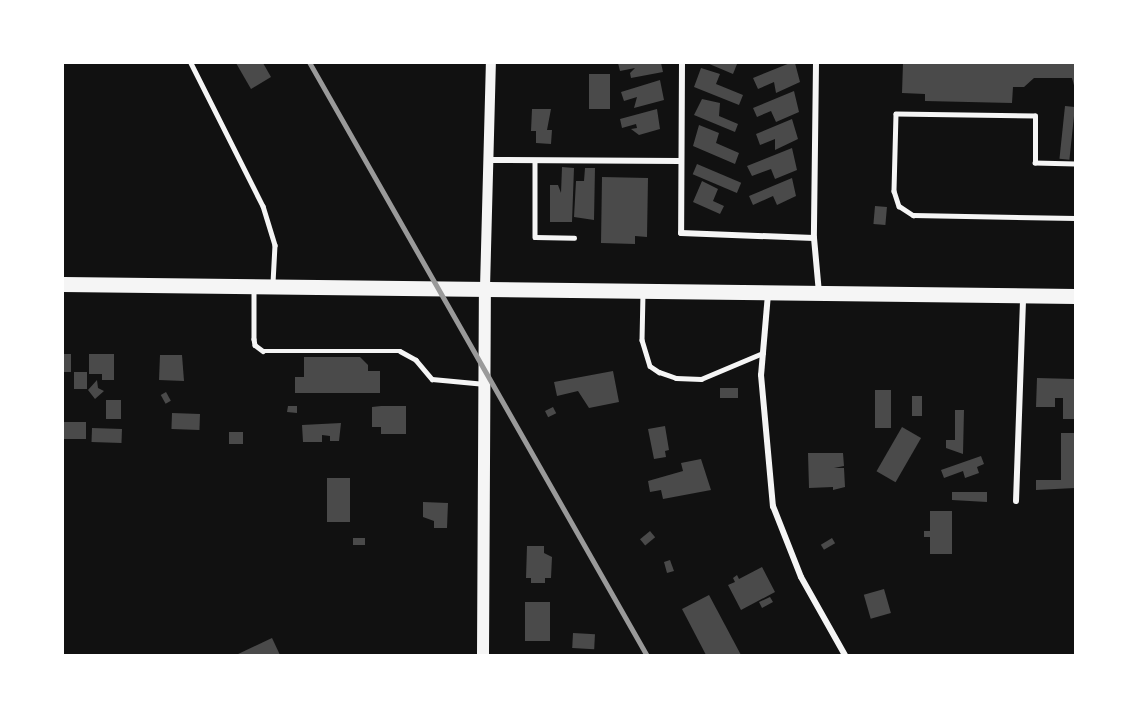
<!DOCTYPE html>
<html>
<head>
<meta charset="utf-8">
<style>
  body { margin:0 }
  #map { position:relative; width:1138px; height:718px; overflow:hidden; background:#111; font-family:"Fira Sans",sans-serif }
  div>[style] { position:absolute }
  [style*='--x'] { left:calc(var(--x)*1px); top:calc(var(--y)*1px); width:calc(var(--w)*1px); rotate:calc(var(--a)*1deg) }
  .building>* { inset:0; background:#4a4a4a; transform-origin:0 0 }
  .service>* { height:4.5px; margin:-2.25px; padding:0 2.25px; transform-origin:2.25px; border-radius:2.25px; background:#f5f5f5 }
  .minor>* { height:6px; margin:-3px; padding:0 3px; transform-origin:3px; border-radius:3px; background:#f5f5f5 }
  .tertiary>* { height:10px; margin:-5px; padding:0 5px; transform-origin:5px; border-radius:5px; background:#f5f5f5 }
  .secondary>* { height:12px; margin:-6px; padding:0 6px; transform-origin:6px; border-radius:6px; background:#f5f5f5 }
  .trunk>* { height:15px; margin:-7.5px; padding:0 7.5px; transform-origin:7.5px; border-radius:7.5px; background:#f5f5f5 }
  .rail>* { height:4.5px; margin:-2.25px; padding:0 2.25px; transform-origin:2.25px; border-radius:2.25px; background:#9a9a9a }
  span { translate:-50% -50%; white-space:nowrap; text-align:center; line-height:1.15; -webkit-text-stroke:4.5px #fff; paint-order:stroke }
  .frame { position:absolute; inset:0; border:64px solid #fff; pointer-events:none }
</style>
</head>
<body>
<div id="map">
  <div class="building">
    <i style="clip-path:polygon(236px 63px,263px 63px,271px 77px,251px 89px)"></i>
    <i style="clip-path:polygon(618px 63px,661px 63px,663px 72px,631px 78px,630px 73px,635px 68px,620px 71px)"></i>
    <i style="clip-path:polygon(707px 63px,734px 63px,737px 64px,733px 74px)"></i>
    <i style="clip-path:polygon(790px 63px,795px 63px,800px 82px,776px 93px,774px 82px,758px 89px,753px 78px)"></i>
    <i style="clip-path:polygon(903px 63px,1075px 63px,1075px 89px,1072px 78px,1034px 78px,1024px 87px,1013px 87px,1012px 103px,925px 101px,925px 94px,902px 93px)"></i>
    <i style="clip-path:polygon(701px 68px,720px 74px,716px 84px,743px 95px,739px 105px,694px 87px)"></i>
    <i style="left:589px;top:74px;width:21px;height:35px"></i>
    <i style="clip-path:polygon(660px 80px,664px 100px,634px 108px,637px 97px,624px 101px,621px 92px)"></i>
    <i style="clip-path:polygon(794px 91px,799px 112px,776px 122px,771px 111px,757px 117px,753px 108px)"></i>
    <i style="clip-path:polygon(702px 99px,720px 103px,719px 116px,738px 124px,735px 132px,694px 115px)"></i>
    <i style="left:1065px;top:106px;width:10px;height:53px;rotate:6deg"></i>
    <i style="clip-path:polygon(532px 109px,551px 109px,547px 130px,552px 130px,551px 144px,536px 143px,536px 131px,531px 131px)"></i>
    <i style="clip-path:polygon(657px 109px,660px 129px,639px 135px,631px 129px,637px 128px,636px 124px,622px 128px,620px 119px)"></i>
    <i style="clip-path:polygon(792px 119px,798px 139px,775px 150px,775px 139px,760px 145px,756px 134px)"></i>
    <i style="clip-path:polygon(699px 125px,719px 133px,716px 143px,739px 153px,735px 164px,693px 146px)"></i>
    <i style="clip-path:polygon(792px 148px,797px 170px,775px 179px,771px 169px,752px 176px,747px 166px)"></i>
    <i style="left:697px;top:164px;width:48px;height:11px;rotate:23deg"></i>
    <i style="clip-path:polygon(562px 167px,574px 168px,572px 222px,550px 222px,550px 185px,558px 185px,561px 193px)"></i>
    <i style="clip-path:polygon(585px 168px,595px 168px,594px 220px,574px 217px,576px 181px,584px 181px)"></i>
    <i style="clip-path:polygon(602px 177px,648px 178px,647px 237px,635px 236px,635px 244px,601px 243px)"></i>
    <i style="clip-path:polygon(792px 178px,796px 196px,777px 205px,773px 196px,753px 205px,749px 196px)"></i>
    <i style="clip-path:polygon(702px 181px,718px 189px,713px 201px,724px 206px,720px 214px,693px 202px)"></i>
    <i style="left:875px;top:206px;width:12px;height:18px;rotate:5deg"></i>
    <i style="left:63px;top:354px;width:8px;height:18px"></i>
    <i style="clip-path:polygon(89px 354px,114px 354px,114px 380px,102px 380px,102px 374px,89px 374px)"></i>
    <i style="clip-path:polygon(160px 355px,182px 355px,184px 381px,159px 380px)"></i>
    <i style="clip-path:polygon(304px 357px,360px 357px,368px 365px,368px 371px,380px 371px,380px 393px,295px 393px,295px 377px,304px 377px)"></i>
    <i style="clip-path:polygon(613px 371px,619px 402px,589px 408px,578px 391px,557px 396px,554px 382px)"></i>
    <i style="left:74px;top:372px;width:13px;height:17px"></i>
    <i style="clip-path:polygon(1037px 378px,1075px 379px,1075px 419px,1063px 419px,1063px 398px,1055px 398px,1055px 407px,1036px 407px)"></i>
    <i style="clip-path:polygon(97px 380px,98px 388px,104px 391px,95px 399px,88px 390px)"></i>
    <i style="left:720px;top:388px;width:18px;height:10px"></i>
    <i style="left:875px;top:390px;width:16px;height:38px"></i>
    <i style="left:166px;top:392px;width:10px;height:6px;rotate:61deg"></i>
    <i style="left:912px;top:396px;width:10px;height:20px"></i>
    <i style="left:106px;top:400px;width:15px;height:19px"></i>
    <i style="clip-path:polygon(288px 406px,297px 406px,297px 413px,287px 412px)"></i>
    <i style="clip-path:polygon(381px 406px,406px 406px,406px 434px,381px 434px,381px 427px,372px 427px,372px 407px)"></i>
    <i style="left:553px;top:407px;width:7px;height:9px;rotate:63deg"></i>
    <i style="clip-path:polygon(955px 410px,964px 410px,963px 454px,946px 448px,946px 440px,955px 440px)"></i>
    <i style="left:172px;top:413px;width:28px;height:16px;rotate:2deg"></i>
    <i style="left:64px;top:422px;width:22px;height:17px"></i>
    <i style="clip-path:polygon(341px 423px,339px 441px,330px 441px,330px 436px,322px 435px,322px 442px,303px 442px,302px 425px)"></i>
    <i style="clip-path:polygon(665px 426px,669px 450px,665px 451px,666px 457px,654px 459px,648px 429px)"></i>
    <i style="left:902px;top:427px;width:22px;height:51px;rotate:30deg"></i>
    <i style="left:92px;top:428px;width:30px;height:14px;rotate:2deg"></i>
    <i style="left:229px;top:432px;width:14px;height:12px"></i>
    <i style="clip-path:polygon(1061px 433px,1075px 433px,1075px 488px,1036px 490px,1036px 480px,1061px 480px)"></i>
    <i style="clip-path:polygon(808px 453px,843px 453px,844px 466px,834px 468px,844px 468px,845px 487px,833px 490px,833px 487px,809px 488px)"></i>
    <i style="clip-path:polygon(981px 456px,984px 464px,977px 467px,979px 473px,965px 478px,963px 471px,944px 478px,941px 470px)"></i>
    <i style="clip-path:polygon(701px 459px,711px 490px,663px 499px,661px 490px,650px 492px,648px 481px,683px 471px,681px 463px)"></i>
    <i style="left:327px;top:478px;width:23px;height:44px"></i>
    <i style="clip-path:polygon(952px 492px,987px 492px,987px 502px,952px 500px)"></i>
    <i style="clip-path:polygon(423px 502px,448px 503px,447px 528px,434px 528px,434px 521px,423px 517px)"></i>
    <i style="clip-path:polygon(930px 511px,952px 511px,952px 554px,930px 554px,930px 537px,924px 537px,924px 531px,930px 531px)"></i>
    <i style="left:650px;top:531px;width:8px;height:13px;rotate:50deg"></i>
    <i style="left:353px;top:538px;width:12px;height:7px"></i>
    <i style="left:832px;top:538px;width:6px;height:13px;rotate:59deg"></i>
    <i style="clip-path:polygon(527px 546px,544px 546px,544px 553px,552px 557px,551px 578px,545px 578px,545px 583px,531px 583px,531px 578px,526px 578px)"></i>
    <i style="clip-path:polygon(670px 560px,674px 571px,667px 573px,664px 562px)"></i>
    <i style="clip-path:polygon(762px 567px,775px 592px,741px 610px,728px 585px,735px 582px,733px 578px,737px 575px,739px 579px)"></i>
    <i style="left:884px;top:589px;width:25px;height:21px;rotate:74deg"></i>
    <i style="clip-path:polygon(709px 595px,741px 655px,706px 655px,682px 609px)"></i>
    <i style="clip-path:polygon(770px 597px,773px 602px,762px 608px,759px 602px)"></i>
    <i style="left:525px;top:602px;width:25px;height:39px"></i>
    <i style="left:573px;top:633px;width:22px;height:15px;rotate:3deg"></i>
    <i style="clip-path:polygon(272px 638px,280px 655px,236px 655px)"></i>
  </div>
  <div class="service">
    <i style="--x:191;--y:63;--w:160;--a:63.3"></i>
    <i style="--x:263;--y:206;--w:41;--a:72.9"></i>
    <i style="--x:275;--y:245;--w:39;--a:93"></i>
    <i style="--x:535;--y:160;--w:77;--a:90"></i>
    <i style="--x:535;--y:237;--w:39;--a:1"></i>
    <i style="--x:1075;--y:164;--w:40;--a:-178.6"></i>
    <i style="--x:1035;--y:163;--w:47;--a:-90"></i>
    <i style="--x:1035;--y:116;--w:139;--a:-179.2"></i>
    <i style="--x:896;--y:114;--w:77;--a:91.5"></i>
    <i style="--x:894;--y:191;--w:16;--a:72"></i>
    <i style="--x:899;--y:206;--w:17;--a:33"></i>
    <i style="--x:913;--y:215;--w:162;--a:1.1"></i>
    <i style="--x:254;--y:289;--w:50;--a:90"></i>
    <i style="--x:254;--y:339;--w:6;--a:81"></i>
    <i style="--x:255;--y:345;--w:10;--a:37"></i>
    <i style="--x:263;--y:351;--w:137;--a:0"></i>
    <i style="--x:400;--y:351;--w:18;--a:29"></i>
    <i style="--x:416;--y:360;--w:25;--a:50"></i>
    <i style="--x:432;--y:379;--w:53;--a:5.4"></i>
    <i style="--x:643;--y:293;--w:47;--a:91.2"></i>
    <i style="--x:642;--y:340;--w:27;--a:73"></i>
    <i style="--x:650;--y:366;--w:11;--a:34"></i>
    <i style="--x:659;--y:372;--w:18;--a:19"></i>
    <i style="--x:676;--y:378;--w:25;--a:2"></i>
    <i style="--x:701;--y:379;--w:67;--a:-22.8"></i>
  </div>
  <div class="minor">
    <i style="--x:682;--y:63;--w:170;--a:90.3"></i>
    <i style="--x:681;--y:233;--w:133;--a:2.2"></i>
    <i style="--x:816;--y:63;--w:175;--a:90.7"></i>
    <i style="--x:814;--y:238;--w:55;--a:84.8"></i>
    <i style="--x:488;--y:160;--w:192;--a:0.3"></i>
    <i style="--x:768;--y:294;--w:81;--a:94.9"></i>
    <i style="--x:761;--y:375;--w:132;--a:84.8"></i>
    <i style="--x:773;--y:506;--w:76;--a:68.5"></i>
    <i style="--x:801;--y:577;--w:90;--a:60.6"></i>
    <i style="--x:1016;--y:501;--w:204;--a:-88"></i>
  </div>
  <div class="tertiary">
    <i style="--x:485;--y:288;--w:225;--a:-88.5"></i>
  </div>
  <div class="secondary">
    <i style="--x:483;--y:655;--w:367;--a:-89.7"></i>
  </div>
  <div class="trunk">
    <i style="--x:63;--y:284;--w:1012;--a:0.68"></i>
  </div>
  <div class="rail">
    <i style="--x:310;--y:63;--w:681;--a:60.35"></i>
  </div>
  <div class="frame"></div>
</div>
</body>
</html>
